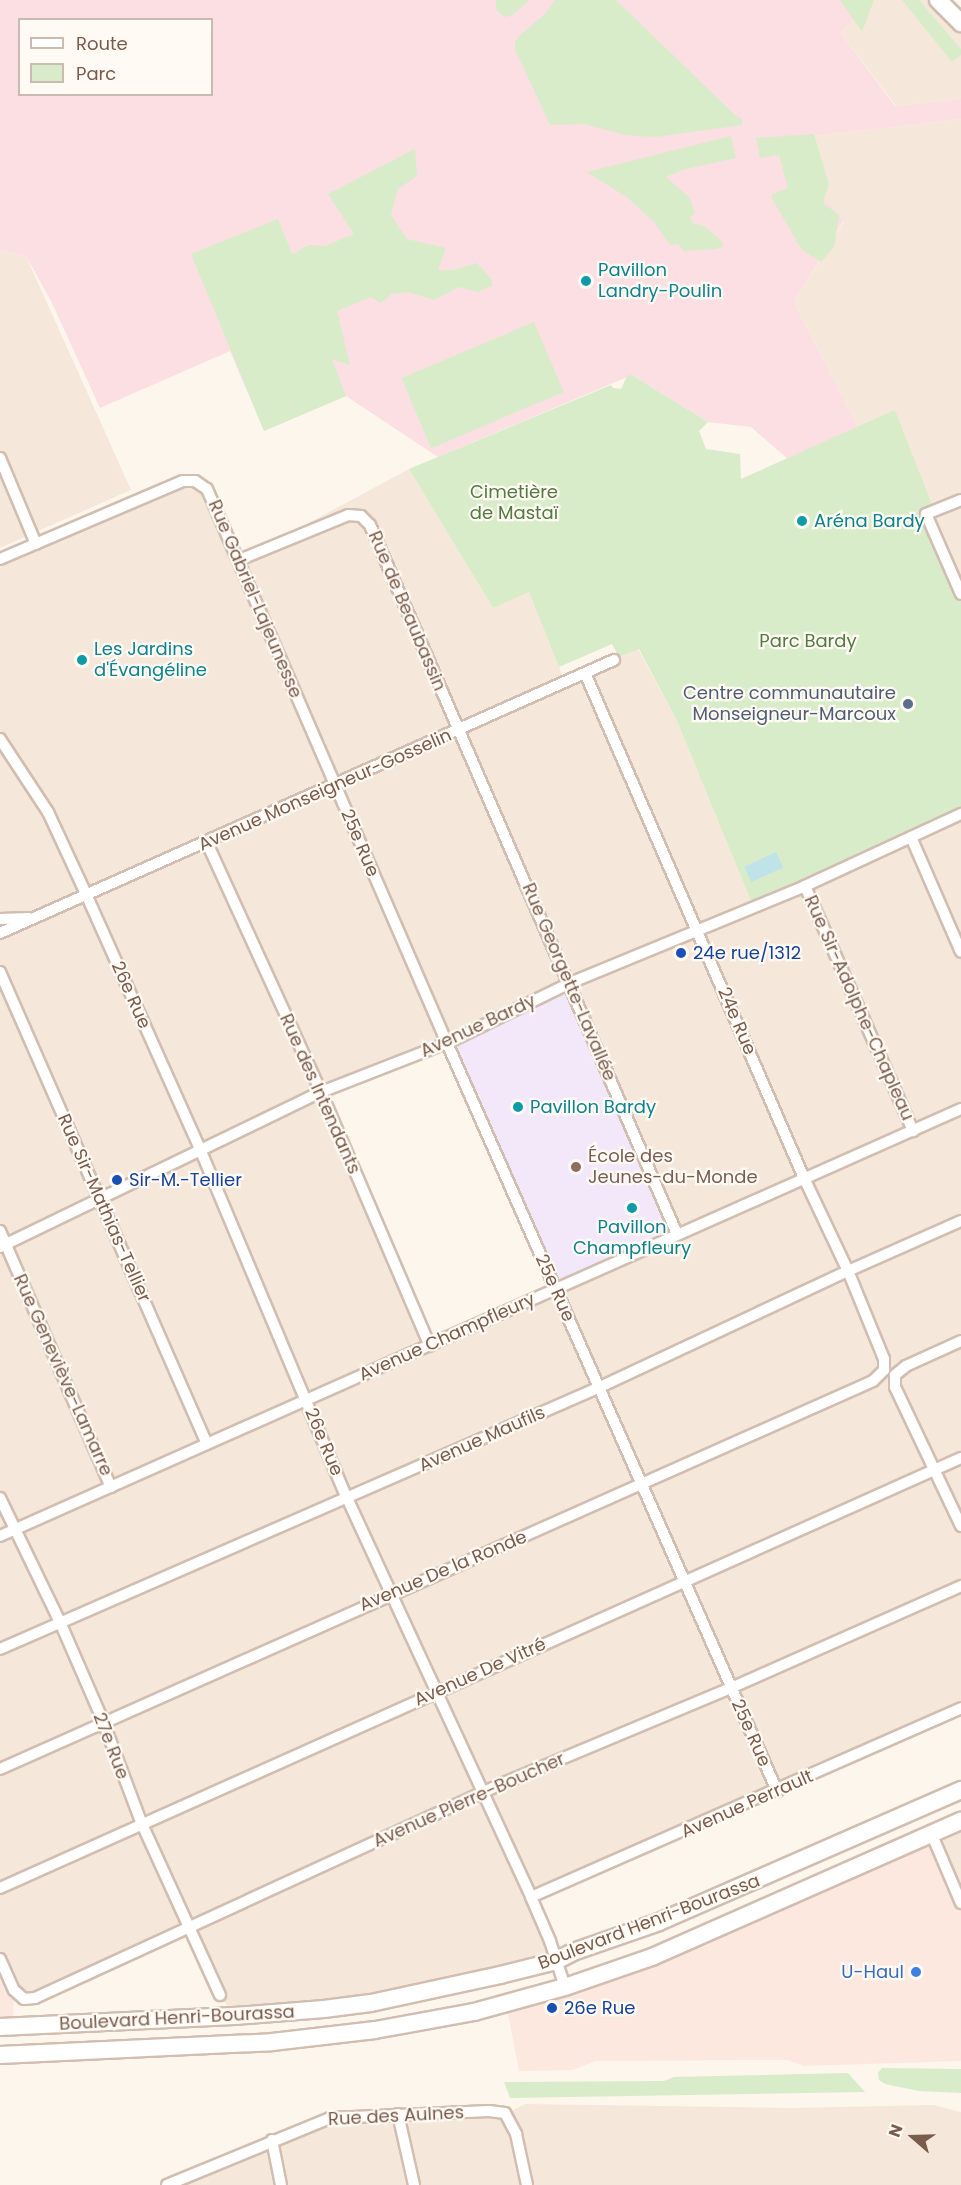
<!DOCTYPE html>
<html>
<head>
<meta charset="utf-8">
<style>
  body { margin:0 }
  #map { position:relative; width:961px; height:2185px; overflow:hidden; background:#fdf6ec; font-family:Poppins,sans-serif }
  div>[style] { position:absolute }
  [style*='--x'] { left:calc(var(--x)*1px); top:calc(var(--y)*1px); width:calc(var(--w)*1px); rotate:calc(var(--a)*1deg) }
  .residential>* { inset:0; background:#f5e8da }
  .commercial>* { inset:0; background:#fde8e0 }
  .education>* { inset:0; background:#f3e8fa; transform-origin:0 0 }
  .medical>* { inset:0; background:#fbdfe3 }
  .green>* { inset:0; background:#d8ecc9; transform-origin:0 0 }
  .water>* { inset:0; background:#bfe3e8; transform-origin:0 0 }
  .roads { filter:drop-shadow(2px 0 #d1beb0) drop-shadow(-2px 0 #d1beb0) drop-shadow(0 2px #d1beb0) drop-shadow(0 -2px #d1beb0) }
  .minor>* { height:10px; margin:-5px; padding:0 5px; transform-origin:5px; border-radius:5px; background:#fff }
  .secondary>* { height:16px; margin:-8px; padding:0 8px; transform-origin:8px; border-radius:8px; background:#fff }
  .dots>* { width:16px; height:16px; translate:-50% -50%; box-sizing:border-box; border:3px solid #fffaf3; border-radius:50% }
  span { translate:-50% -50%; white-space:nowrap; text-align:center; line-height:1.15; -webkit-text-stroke:4.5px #fffaf3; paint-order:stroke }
  .culture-label { font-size:18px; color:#0d838f }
  .left { translate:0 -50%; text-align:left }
  .park-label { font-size:18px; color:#537a41 }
  .street-label { font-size:18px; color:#7a5c4d }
  .service-label { font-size:18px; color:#4e5e75 }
  .right { translate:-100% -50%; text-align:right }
  .transit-label { font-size:18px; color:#164399 }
  .education-label { font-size:18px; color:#785e54 }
  .shop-label { font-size:18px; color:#366cbe }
  .legend { position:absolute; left:18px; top:18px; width:195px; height:78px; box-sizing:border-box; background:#fffaf3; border:2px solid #cabbb1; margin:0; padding:8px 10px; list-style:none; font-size:18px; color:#7a5c4d }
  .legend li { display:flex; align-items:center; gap:12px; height:30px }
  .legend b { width:30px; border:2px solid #cabbb1 }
  .north { position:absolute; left:883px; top:2107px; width:60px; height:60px; -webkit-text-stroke:4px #fffaf3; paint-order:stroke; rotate:290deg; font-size:16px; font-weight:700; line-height:24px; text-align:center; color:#7a5c4d }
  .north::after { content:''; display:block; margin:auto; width:21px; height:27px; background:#7a5c4d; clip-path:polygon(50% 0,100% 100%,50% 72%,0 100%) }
</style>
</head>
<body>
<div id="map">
  <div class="residential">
    <i style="clip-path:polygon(874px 0,938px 0,961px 23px,961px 99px,896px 106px,841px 33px)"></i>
    <i style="clip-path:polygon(961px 119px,961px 594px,926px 514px,895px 411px,858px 427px,794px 302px,844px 221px,823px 197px,813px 136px)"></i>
    <i style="clip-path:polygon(0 250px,26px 256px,131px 490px,0 548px)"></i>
    <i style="clip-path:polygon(evenodd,409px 469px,493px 608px,529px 591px,565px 682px,638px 649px,677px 721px,753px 906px,961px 814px,961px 1705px,531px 1896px,556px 1961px,500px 1975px,234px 2016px,220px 1995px,189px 1929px,24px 1999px,0 1959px,0 559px,183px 481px,207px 489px,240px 560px,409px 469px,447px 1043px,555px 1288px,430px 1346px,321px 1092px,447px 1043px)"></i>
    <i style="clip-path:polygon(961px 1821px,961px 1903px,932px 1835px)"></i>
    <i style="clip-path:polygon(526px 2104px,792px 2108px,933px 2105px,961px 2112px,961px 2185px,167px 2185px,318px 2121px,505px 2113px)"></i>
  </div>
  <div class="commercial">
    <i style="clip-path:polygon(932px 1835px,961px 1903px,961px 2061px,803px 2066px,788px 2060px,595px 2061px,573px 2070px,519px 2071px,506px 2004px,548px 1992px)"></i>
    <i style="clip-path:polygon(0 1959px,14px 1990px,13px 2026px,0 2027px)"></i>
  </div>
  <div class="education">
    <i style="left:570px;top:983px;width:273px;height:137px;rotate:67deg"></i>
  </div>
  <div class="medical">
    <i style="clip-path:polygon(evenodd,0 0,874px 0,841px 33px,895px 106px,961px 99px,961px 119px,813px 136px,823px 197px,844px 220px,794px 302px,858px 427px,789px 460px,751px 427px,708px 422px,632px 375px,438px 457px,346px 396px,264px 431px,230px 351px,100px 408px,52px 303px,26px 256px,0 250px,0 0,20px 20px,212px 20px,212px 94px,20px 94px,20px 20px)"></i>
  </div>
  <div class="green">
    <i style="clip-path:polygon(496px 0,529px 0,513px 15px,505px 17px,496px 10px)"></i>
    <i style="clip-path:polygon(555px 0,616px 0,737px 117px,742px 119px,742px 125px,655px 137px,625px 135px,584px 124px,550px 125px,515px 49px,515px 42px,519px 36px,545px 14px)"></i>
    <i style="clip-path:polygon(840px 0,874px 0,862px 32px)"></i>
    <i style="clip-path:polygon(902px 0,919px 0,961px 49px,961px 55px,952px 62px)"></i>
    <i style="clip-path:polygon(814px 134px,829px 184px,823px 203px,839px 215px,834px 247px,821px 262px,802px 250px,771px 197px,773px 194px,788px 188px,779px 155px,760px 158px,756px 138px)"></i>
    <i style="clip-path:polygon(731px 136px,736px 158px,682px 170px,666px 177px,690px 198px,695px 213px,690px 217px,693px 223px,706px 227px,722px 242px,723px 247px,716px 249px,684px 251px,678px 244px,670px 245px,654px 222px,628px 198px,587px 172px)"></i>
    <i style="clip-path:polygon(415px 149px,417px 176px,398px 189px,391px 215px,407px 239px,446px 248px,438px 270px,454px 270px,477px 263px,492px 280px,492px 286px,478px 292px,459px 287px,434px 300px,408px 292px,391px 294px,381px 303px,371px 297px,337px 311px,350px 365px,332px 359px,346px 396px,264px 431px,191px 254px,278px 219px,292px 254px,309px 245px,325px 246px,354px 234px,328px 194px)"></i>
    <i style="left:534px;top:322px;width:76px;height:144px;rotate:67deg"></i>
    <i style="clip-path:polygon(632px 375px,708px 422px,699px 431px,706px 449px,740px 454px,741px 479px,895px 410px,934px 510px,926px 514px,961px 594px,961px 814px,753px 906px,677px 721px,639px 649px,619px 657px,612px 644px,559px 667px,529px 592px,493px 608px,409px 469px,611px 385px,613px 388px,621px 389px,627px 376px)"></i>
    <i style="clip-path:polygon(882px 2068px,961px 2069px,961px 2093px,919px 2091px,885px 2084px,879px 2080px,878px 2073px)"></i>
    <i style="clip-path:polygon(848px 2073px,865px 2092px,510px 2098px,504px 2082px,664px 2081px,674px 2077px)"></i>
  </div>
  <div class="water">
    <i style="left:776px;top:852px;width:17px;height:35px;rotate:65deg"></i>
  </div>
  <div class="roads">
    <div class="minor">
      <i style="--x:0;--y:458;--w:93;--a:67.3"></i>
      <i style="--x:961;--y:500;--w:38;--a:158"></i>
      <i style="--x:926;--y:514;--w:87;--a:66.4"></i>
      <i style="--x:0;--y:559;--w:199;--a:-23.1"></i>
      <i style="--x:183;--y:481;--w:12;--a:0"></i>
      <i style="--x:195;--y:481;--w:14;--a:34"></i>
      <i style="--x:207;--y:489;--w:604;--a:66.58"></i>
      <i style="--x:447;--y:1043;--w:818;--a:66.19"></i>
      <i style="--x:239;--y:560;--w:118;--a:-22.4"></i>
      <i style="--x:348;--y:515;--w:13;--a:4"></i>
      <i style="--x:361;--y:516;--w:13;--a:45"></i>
      <i style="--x:370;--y:525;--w:773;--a:66.59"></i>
      <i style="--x:0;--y:739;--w:87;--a:56.7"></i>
      <i style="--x:48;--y:812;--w:90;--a:65.1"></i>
      <i style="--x:86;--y:894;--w:279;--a:65.9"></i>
      <i style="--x:200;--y:1149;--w:379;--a:67.2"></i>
      <i style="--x:347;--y:1498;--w:439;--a:65.2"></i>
      <i style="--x:531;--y:1897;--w:48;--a:66.6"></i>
      <i style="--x:550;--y:1941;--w:48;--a:71.9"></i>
      <i style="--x:911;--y:837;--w:125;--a:66.5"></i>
      <i style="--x:207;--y:843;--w:274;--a:65.4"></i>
      <i style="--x:321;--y:1092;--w:276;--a:66.8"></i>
      <i style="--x:805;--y:886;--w:268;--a:66.2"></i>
      <i style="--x:0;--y:919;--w:29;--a:-2"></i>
      <i style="--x:0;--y:933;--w:672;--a:-23.97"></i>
      <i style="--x:0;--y:972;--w:515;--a:66.32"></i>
      <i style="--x:0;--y:1231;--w:279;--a:66.6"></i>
      <i style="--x:0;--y:1247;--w:356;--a:-25.8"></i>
      <i style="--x:321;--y:1092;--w:135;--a:-21.3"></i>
      <i style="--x:447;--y:1043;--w:137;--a:-26"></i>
      <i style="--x:570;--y:983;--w:254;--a:-22.4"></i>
      <i style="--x:805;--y:886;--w:172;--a:-24.8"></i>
      <i style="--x:961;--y:1341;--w:60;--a:155.6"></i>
      <i style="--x:906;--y:1366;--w:14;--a:141"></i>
      <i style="--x:895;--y:1375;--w:12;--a:90"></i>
      <i style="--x:895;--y:1387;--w:154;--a:64.6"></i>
      <i style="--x:0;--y:1498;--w:138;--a:64.2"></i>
      <i style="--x:60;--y:1622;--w:108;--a:66.5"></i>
      <i style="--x:103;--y:1721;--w:110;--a:69.3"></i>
      <i style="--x:142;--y:1824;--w:188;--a:65.5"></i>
      <i style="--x:0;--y:1536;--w:1052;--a:-23.96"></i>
      <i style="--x:0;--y:1649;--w:655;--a:-23.59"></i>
      <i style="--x:600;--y:1387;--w:274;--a:-25.1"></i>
      <i style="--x:848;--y:1271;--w:124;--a:-23.9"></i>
      <i style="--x:0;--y:1769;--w:955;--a:-23.96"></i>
      <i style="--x:873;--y:1381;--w:16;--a:-45"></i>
      <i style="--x:884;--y:1370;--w:11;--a:-90"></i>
      <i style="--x:884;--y:1359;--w:95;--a:-112.2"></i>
      <i style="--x:848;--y:1271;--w:103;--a:-115.3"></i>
      <i style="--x:804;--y:1178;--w:550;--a:-113.44"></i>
      <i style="--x:932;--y:1835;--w:74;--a:66.9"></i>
      <i style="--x:0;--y:1888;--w:1053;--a:-24.11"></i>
      <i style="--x:531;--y:1897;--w:470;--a:-23.7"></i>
      <i style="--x:0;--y:1959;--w:34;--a:66"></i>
      <i style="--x:14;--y:1990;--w:13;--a:42"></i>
      <i style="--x:24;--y:1999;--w:11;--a:-5"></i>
      <i style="--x:35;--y:1998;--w:511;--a:-24.66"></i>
      <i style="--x:499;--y:1785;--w:251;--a:-22.7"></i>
      <i style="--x:731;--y:1688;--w:252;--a:-23.9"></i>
      <i style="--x:398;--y:2114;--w:73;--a:77.3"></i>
      <i style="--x:272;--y:2140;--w:46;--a:78.7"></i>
      <i style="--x:167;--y:2185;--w:176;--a:-22.3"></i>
      <i style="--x:330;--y:2118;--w:159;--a:-2.5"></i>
      <i style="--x:489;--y:2111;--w:16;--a:7"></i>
      <i style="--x:505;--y:2113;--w:24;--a:62"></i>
      <i style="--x:516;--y:2134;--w:52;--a:77.8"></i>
    </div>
    <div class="secondary">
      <i style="--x:938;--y:0;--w:33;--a:45"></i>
      <i style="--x:0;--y:2027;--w:234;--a:-2.7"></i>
      <i style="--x:234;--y:2016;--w:90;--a:-4.4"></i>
      <i style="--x:324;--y:2009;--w:47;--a:-7.3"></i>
      <i style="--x:371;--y:2003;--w:132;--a:-12.2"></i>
      <i style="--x:500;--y:1975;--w:58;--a:-14"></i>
      <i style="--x:556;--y:1961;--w:19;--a:-28"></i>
      <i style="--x:573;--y:1952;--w:91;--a:-19.2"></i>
      <i style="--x:659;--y:1922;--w:330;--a:-23.6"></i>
      <i style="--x:0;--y:2055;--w:272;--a:-2.7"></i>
      <i style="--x:272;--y:2042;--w:104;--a:-6.6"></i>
      <i style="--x:375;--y:2030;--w:101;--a:-10.3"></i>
      <i style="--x:474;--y:2012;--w:94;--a:-15.4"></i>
      <i style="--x:565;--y:1987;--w:92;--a:-19"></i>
      <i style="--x:652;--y:1957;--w:338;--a:-23.8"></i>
    </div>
  </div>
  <div class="dots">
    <i style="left:586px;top:281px;background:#0f9aa8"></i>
    <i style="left:802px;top:521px;background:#0f9aa8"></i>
    <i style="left:82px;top:660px;background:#0f9aa8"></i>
    <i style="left:908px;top:704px;background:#5c6f8a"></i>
    <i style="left:681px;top:953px;background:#1a4fb4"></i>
    <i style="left:518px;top:1107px;background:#0f9aa8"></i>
    <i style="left:576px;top:1167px;background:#8d6e63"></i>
    <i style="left:117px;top:1180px;background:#1a4fb4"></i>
    <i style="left:632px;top:1208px;background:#0f9aa8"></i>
    <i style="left:916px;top:1972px;background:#3f7fe0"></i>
    <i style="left:552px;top:2008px;background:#1a4fb4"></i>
  </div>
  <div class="culture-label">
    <span class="left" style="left:598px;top:281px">Pavillon<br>Landry-Poulin</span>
    <span class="left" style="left:814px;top:521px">Aréna Bardy</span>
    <span class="left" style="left:94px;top:660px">Les Jardins<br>d'Évangéline</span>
    <span class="left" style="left:530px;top:1107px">Pavillon Bardy</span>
    <span style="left:632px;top:1238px">Pavillon<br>Champfleury</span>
  </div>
  <div class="park-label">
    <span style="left:514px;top:503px">Cimetière<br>de Mastaï</span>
    <span style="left:808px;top:641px">Parc Bardy</span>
  </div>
  <div class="street-label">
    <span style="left:255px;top:599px;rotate:67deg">Rue Gabriel-Lajeunesse</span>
    <span style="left:407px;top:611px;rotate:67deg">Rue de Beaubassin</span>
    <span style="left:325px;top:790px;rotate:-24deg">Avenue Monseigneur-Gosselin</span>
    <span style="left:360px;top:843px;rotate:67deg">25e Rue</span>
    <span style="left:569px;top:982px;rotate:67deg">Rue Georgette-Lavallée</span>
    <span style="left:131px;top:995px;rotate:66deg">26e Rue</span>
    <span style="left:859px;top:1008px;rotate:66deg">Rue Sir-Adolphe-Chapleau</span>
    <span style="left:737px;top:1021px;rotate:67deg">24e Rue</span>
    <span style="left:478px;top:1026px;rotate:-25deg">Avenue Bardy</span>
    <span style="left:320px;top:1094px;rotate:66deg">Rue des Intendants</span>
    <span style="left:104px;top:1208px;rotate:66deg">Rue Sir-Mathias-Tellier</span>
    <span style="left:555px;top:1288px;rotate:66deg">25e Rue</span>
    <span style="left:447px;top:1337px;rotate:-24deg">Avenue Champfleury</span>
    <span style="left:63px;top:1375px;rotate:66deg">Rue Geneviève-Lamarre</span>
    <span style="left:482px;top:1439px;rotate:-24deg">Avenue Maufils</span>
    <span style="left:324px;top:1442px;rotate:67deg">26e Rue</span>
    <span style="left:443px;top:1571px;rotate:-23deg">Avenue De la Ronde</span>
    <span style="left:480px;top:1672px;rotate:-24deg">Avenue De Vitré</span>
    <span style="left:751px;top:1733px;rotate:66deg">25e Rue</span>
    <span style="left:111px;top:1746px;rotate:69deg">27e Rue</span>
    <span style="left:469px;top:1800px;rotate:-24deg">Avenue Pierre-Boucher</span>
    <span style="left:747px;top:1804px;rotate:-24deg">Avenue Perrault</span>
    <span style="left:649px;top:1922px;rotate:-21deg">Boulevard Henri-Bourassa</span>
    <span style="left:177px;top:2018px;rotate:-3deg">Boulevard Henri-Bourassa</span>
    <span style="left:396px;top:2116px;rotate:-3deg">Rue des Aulnes</span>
  </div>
  <div class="service-label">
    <span class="right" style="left:896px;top:704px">Centre communautaire<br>Monseigneur-Marcoux</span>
  </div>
  <div class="transit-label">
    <span class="left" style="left:693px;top:953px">24e rue/1312</span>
    <span class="left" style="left:129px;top:1180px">Sir-M.-Tellier</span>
    <span class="left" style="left:564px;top:2008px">26e Rue</span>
  </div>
  <div class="education-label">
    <span class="left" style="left:588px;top:1167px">École des<br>Jeunes-du-Monde</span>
  </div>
  <div class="shop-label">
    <span class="right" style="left:904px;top:1972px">U-Haul</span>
  </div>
  <ul class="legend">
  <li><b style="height:8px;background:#fff"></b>Route</li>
  <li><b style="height:16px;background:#d8ecc9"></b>Parc</li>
  </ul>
  <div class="north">N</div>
</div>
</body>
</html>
